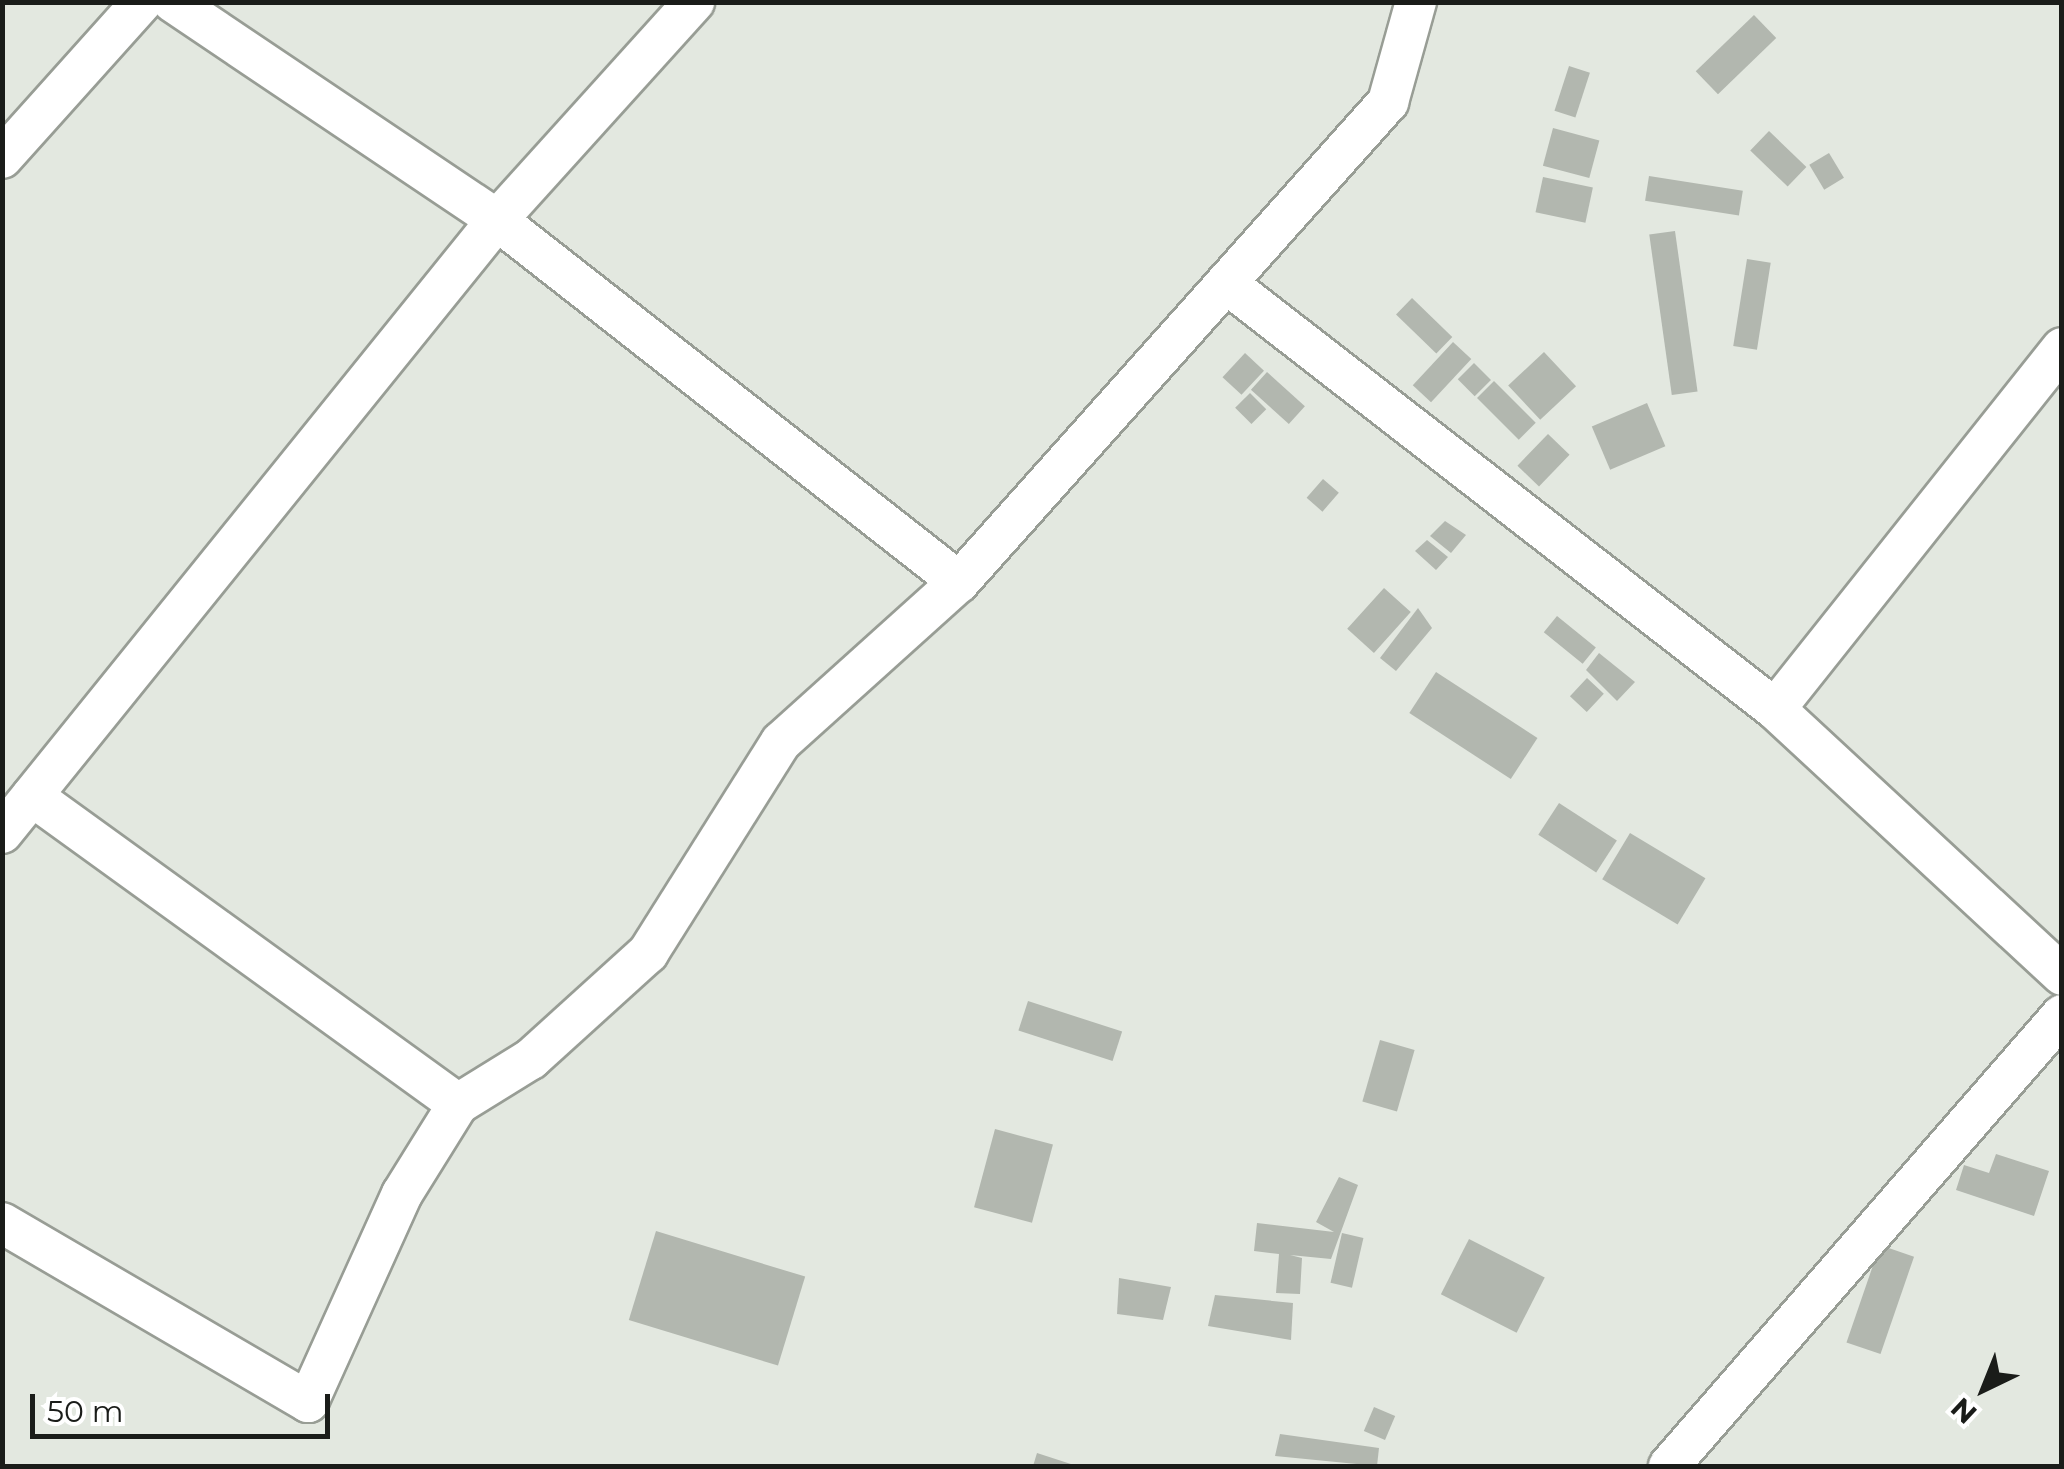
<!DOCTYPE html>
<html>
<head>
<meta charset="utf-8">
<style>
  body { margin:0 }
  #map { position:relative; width:2064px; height:1469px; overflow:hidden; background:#e3e8e0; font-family:Montserrat,sans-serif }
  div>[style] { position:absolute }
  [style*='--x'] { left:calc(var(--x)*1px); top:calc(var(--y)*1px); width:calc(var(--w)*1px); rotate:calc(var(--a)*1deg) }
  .building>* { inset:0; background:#b2b7af; transform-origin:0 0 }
  .roads { filter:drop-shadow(2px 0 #989d95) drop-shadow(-2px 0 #989d95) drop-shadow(0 2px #989d95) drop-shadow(0 -2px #989d95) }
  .street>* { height:40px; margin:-20px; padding:0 20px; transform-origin:20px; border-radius:20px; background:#fff }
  span { translate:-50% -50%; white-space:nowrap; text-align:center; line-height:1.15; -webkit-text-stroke:9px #fff; paint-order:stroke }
  .frame { position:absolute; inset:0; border:5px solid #1a1c19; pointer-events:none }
  .north { position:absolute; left:1934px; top:1339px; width:100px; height:100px; -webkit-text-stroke:8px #fff; paint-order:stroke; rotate:223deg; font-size:28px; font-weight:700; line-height:40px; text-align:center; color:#1a1c19 }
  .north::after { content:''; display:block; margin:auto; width:35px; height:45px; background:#1a1c19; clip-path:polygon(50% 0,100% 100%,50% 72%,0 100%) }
  .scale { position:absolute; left:30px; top:1394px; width:300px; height:45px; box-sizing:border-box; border:5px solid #1a1c19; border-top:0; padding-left:12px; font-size:30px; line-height:35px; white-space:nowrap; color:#1a1c19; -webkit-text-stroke:8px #fff; paint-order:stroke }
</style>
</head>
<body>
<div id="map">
  <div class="building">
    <i style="left:1754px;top:15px;width:32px;height:81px;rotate:46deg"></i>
    <i style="left:1569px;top:66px;width:22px;height:47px;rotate:18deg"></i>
    <i style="left:1553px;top:128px;width:48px;height:39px;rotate:15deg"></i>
    <i style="left:1769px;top:131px;width:52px;height:27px;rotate:44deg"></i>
    <i style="left:1829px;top:153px;width:29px;height:23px;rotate:59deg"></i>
    <i style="left:1649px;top:176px;width:95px;height:25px;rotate:9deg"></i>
    <i style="left:1543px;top:177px;width:51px;height:36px;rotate:12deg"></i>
    <i style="left:1675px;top:231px;width:162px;height:26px;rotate:82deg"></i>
    <i style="left:1747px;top:259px;width:24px;height:88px;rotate:9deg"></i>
    <i style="left:1412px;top:298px;width:56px;height:23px;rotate:44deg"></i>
    <i style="left:1453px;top:342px;width:25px;height:59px;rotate:43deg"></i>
    <i style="left:1544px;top:352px;width:47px;height:49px;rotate:47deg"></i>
    <i style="left:1245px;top:353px;width:26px;height:33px;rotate:43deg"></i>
    <i style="left:1474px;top:363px;width:24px;height:23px;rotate:45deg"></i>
    <i style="left:1267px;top:372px;width:51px;height:24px;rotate:42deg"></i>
    <i style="left:1494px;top:381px;width:59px;height:24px;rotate:45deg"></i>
    <i style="left:1250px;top:393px;width:23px;height:21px;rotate:45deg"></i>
    <i style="left:1647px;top:403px;width:47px;height:60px;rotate:67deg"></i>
    <i style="left:1548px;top:434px;width:30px;height:44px;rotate:44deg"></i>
    <i style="left:1323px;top:479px;width:21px;height:25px;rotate:41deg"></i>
    <i style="clip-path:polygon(1445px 521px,1466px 535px,1451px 553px,1430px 536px)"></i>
    <i style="clip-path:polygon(1427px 540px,1448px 557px,1436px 570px,1415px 551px)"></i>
    <i style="left:1384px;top:588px;width:36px;height:55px;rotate:42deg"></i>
    <i style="clip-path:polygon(1418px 608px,1432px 628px,1396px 671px,1380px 658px)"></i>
    <i style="left:1557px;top:616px;width:50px;height:21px;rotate:39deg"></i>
    <i style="clip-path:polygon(1599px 653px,1635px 682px,1617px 701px,1586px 670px)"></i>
    <i style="left:1436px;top:672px;width:121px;height:49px;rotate:33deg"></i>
    <i style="left:1587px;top:678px;width:23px;height:25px;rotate:43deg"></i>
    <i style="left:1559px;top:803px;width:69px;height:38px;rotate:33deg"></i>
    <i style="left:1630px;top:833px;width:88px;height:54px;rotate:31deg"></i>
    <i style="left:1028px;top:1001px;width:99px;height:31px;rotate:18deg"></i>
    <i style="left:1380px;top:1040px;width:36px;height:64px;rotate:16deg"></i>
    <i style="left:995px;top:1129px;width:60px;height:81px;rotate:15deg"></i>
    <i style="clip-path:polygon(1996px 1154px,2049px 1171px,2034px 1216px,1956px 1190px,1964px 1165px,1989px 1173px)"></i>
    <i style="clip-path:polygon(1339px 1177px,1358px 1185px,1331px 1259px,1290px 1255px,1302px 1258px,1300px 1294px,1276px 1293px,1279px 1254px,1254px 1251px,1257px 1223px,1334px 1232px,1316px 1222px)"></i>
    <i style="left:656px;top:1231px;width:156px;height:93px;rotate:17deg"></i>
    <i style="left:1342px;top:1233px;width:22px;height:51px;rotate:13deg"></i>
    <i style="left:1469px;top:1239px;width:85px;height:62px;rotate:27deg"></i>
    <i style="left:1880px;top:1245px;width:36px;height:103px;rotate:19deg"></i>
    <i style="clip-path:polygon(1119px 1278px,1171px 1287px,1163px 1320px,1117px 1314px)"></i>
    <i style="clip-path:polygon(1215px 1295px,1293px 1303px,1291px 1340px,1208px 1326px)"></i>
    <i style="left:1374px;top:1407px;width:23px;height:26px;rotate:23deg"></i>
    <i style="clip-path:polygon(1280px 1434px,1379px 1448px,1377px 1466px,1275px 1456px)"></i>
    <i style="clip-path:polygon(1037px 1453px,1077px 1466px,1033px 1466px)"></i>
  </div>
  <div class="roads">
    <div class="street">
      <i style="--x:173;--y:2;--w:391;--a:33.9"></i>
      <i style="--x:497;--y:220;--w:587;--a:38.08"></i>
      <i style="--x:2;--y:158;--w:210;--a:-48.1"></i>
      <i style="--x:1226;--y:283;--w:695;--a:37.81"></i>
      <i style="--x:1775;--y:709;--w:391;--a:42.8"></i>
      <i style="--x:1775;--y:709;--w:461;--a:-51.5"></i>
      <i style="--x:32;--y:796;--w:526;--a:35.87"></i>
      <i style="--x:2;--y:833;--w:788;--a:-51.08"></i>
      <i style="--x:497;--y:220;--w:294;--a:-47.9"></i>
      <i style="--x:2;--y:1223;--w:355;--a:30.3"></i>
      <i style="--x:308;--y:1402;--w:228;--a:-65.7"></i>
      <i style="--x:402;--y:1194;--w:106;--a:-58.1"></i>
      <i style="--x:458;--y:1104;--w:86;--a:-31.7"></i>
      <i style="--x:531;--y:1059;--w:158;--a:-42.2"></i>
      <i style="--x:648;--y:953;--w:249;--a:-57.8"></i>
      <i style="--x:781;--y:742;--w:239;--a:-42"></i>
      <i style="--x:959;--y:582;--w:644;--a:-48.21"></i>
      <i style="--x:1388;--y:102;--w:104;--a:-74.4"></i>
      <i style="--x:1669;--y:1466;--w:598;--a:-48.93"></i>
    </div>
  </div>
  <div class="frame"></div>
  <div class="north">N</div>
  <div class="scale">50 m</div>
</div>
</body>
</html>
